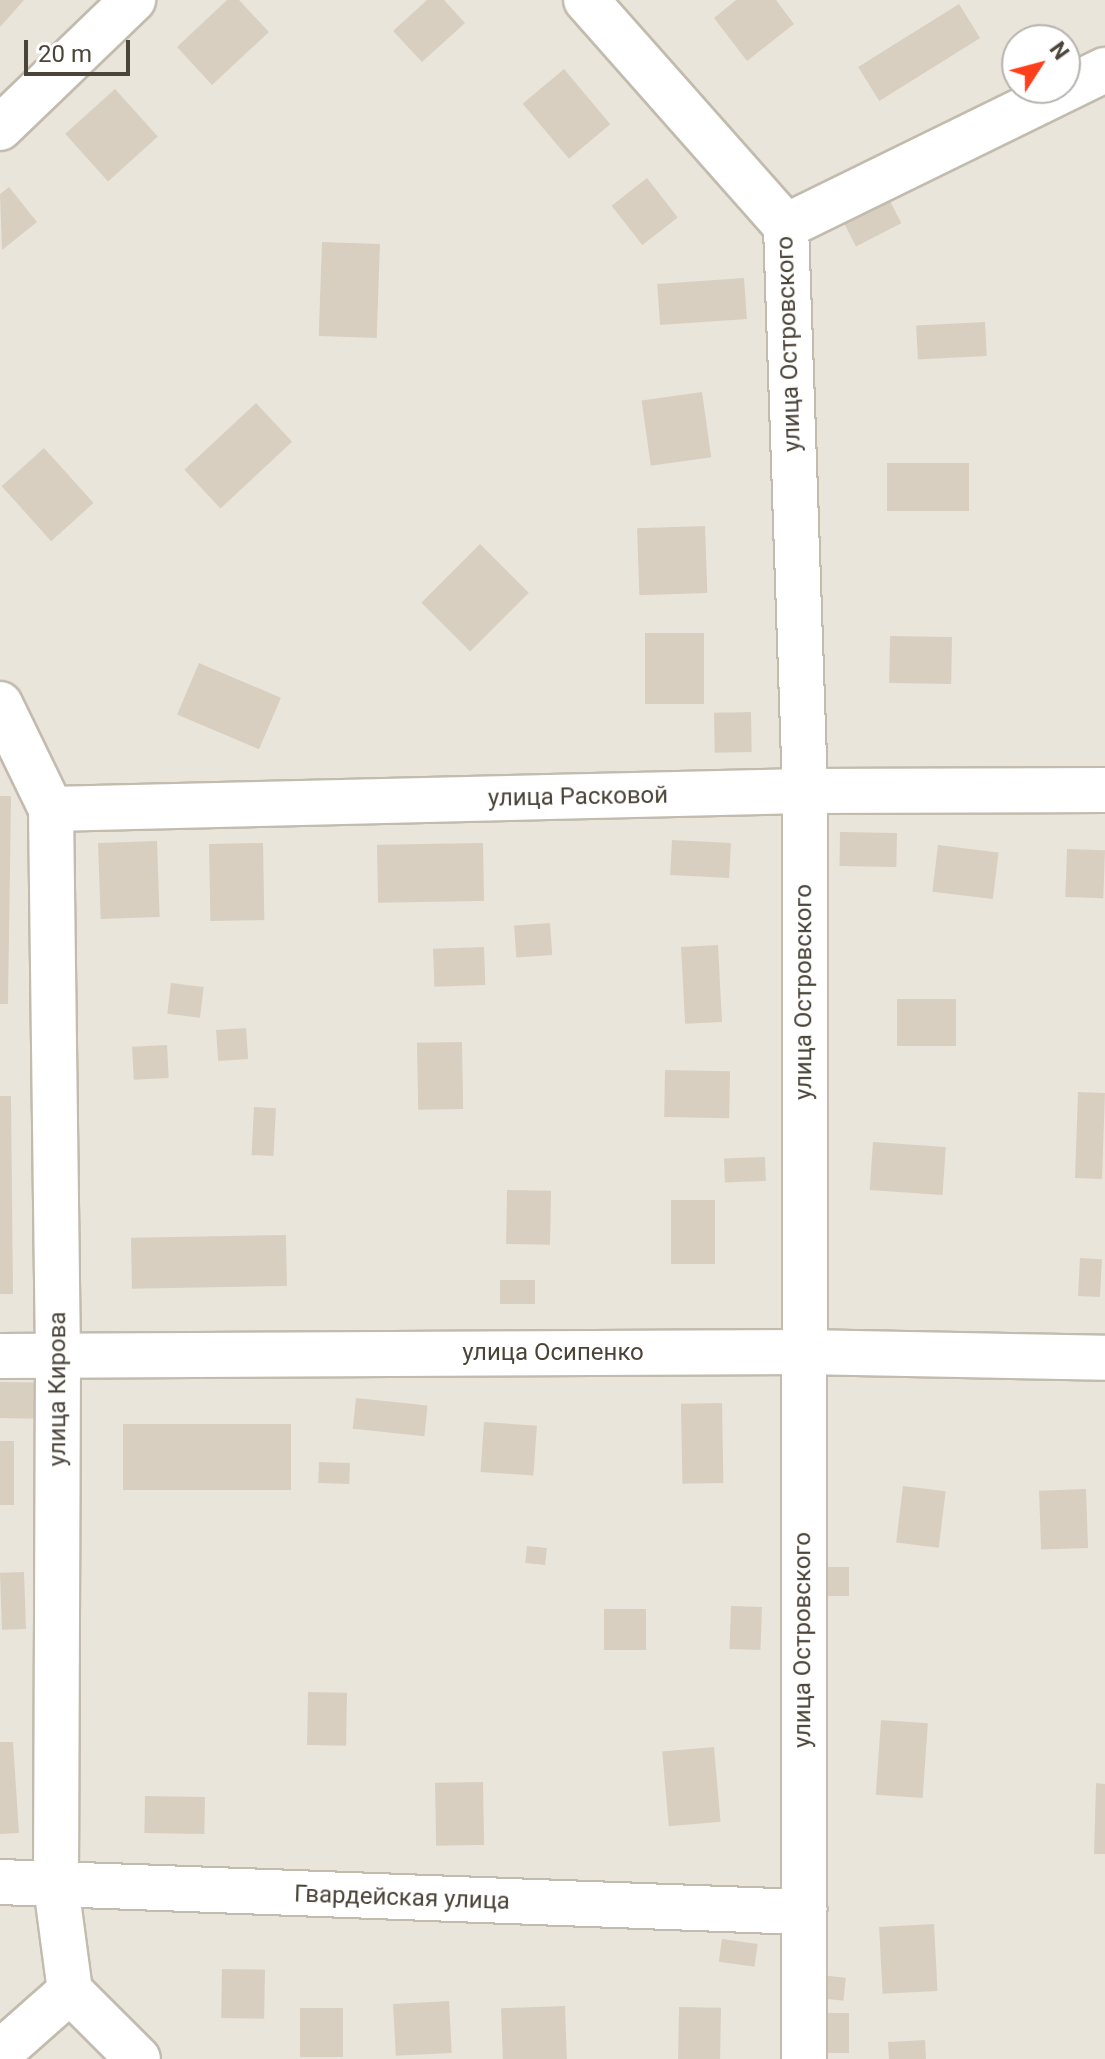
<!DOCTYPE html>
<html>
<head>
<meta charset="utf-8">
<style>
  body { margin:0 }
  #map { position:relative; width:1105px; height:2059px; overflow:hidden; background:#f6f3ec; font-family:Roboto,sans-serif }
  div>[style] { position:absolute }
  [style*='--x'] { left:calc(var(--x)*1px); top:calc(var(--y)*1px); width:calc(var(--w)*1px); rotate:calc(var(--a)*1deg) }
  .residential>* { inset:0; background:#eae5da }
  .building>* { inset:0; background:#d8cfc1; transform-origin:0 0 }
  .roads { filter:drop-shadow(2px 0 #c2bbae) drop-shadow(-2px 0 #c2bbae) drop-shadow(0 2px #c2bbae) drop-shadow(0 -2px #c2bbae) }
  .minor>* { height:44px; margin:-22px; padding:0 22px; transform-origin:22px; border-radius:22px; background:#fff }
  span { translate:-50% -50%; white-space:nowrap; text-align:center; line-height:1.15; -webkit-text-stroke:6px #fff; paint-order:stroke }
  .street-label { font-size:24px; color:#4b4439 }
  .north { position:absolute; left:1001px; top:24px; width:80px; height:80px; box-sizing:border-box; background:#fff; border:2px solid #b7b4b0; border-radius:50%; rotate:54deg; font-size:22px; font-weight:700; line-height:32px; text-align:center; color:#4b4439 }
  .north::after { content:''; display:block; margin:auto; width:28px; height:36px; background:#fc3f1d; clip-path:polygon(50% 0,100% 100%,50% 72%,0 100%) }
  .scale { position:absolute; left:24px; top:40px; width:106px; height:36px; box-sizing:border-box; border:4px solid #4b4439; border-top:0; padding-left:10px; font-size:24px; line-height:28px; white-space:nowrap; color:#4b4439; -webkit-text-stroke:6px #fff; paint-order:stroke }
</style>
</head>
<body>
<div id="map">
  <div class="residential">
    <i style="clip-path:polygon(evenodd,0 0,1105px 0,1105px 2059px,0 2059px,0 0,1017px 40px,1065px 40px,1065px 88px,1017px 88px,1017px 40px)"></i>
  </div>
  <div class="building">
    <i style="clip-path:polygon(0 0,24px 0,0 27px)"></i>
    <i style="clip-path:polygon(227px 0,239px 0,269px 32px,212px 85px,177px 47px)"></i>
    <i style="clip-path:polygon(427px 0,444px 0,465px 23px,422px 62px,393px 31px)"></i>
    <i style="clip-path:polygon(736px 0,776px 0,794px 24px,747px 61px,714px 18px)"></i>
    <i style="left:959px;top:4px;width:40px;height:119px;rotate:58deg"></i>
    <i style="left:564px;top:69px;width:72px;height:54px;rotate:50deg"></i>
    <i style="left:115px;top:89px;width:64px;height:67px;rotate:48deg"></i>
    <i style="left:647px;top:178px;width:50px;height:45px;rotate:52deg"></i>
    <i style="clip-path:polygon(9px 187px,37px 222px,2px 250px,0 194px)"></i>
    <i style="left:890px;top:201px;width:25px;height:51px;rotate:63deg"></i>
    <i style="left:322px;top:242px;width:58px;height:94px;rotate:2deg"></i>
    <i style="left:744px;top:278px;width:41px;height:87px;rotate:86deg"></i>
    <i style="left:985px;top:322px;width:34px;height:69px;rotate:87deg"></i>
    <i style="left:702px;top:392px;width:66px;height:61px;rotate:82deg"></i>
    <i style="left:256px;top:403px;width:53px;height:98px;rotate:47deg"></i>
    <i style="left:44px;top:448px;width:74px;height:57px;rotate:48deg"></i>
    <i style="left:969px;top:463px;width:48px;height:82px;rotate:90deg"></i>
    <i style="left:705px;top:526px;width:67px;height:68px;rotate:88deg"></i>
    <i style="left:480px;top:544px;width:69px;height:83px;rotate:45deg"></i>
    <i style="left:704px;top:633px;width:71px;height:59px;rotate:90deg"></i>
    <i style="left:890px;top:636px;width:62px;height:47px;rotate:1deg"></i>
    <i style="left:199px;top:663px;width:89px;height:56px;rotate:23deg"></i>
    <i style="left:751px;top:712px;width:40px;height:37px;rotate:89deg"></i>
    <i style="clip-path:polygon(0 796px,11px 796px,8px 1004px,0 1004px)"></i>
    <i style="left:840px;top:832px;width:57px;height:34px;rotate:1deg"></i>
    <i style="left:672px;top:840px;width:59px;height:35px;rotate:3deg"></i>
    <i style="left:157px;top:841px;width:76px;height:59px;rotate:88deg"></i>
    <i style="left:263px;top:843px;width:77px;height:54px;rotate:89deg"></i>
    <i style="left:483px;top:843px;width:58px;height:106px;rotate:89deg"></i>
    <i style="left:938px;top:845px;width:61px;height:47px;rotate:7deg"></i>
    <i style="left:1067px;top:849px;width:38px;height:48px;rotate:2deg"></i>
    <i style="left:550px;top:923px;width:32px;height:36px;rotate:86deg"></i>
    <i style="left:718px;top:945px;width:77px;height:37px;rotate:87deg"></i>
    <i style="left:484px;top:947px;width:38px;height:51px;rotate:88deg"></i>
    <i style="left:171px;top:983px;width:33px;height:31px;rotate:7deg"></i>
    <i style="left:897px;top:999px;width:59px;height:47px"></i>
    <i style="left:246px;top:1028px;width:31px;height:30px;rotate:86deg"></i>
    <i style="left:462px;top:1042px;width:67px;height:45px;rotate:89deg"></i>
    <i style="left:167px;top:1045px;width:33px;height:35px;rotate:87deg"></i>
    <i style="left:665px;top:1070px;width:65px;height:47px;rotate:1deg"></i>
    <i style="left:1078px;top:1092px;width:27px;height:86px;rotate:2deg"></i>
    <i style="clip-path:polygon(0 1096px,11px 1096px,13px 1294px,0 1294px)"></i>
    <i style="left:254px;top:1107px;width:22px;height:48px;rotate:3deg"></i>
    <i style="left:873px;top:1142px;width:73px;height:48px;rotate:4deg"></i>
    <i style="left:765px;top:1157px;width:24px;height:41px;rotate:88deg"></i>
    <i style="left:507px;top:1190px;width:44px;height:54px;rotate:1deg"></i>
    <i style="left:671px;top:1200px;width:44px;height:64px"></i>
    <i style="left:286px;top:1235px;width:51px;height:155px;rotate:89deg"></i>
    <i style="left:1080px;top:1258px;width:22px;height:38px;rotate:3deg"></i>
    <i style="left:500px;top:1280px;width:35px;height:24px"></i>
    <i style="left:0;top:1382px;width:45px;height:36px;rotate:1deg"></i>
    <i style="left:356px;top:1398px;width:72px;height:31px;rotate:6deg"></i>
    <i style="left:722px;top:1403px;width:80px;height:41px;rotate:89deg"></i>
    <i style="left:484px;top:1422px;width:53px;height:50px;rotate:4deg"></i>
    <i style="left:123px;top:1424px;width:168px;height:66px"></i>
    <i style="left:0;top:1441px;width:14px;height:64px"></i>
    <i style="left:319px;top:1462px;width:31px;height:21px;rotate:2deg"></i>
    <i style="left:903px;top:1486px;width:43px;height:57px;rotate:7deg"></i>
    <i style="left:1086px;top:1489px;width:59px;height:47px;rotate:88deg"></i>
    <i style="left:527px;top:1546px;width:20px;height:17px;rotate:6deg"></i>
    <i style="left:824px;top:1567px;width:25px;height:29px"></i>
    <i style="left:24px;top:1572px;width:57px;height:24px;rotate:88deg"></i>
    <i style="left:731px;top:1606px;width:31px;height:43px;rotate:2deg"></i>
    <i style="left:604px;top:1609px;width:42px;height:41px"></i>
    <i style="left:308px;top:1692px;width:39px;height:53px;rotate:1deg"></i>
    <i style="left:881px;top:1720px;width:47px;height:75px;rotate:4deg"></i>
    <i style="clip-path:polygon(0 1742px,13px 1742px,19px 1833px,0 1834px)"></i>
    <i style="left:714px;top:1747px;width:75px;height:52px;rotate:85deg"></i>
    <i style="left:483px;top:1782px;width:63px;height:48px;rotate:89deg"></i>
    <i style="clip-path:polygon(1096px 1783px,1105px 1784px,1105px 1854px,1094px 1854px)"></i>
    <i style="left:145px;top:1796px;width:60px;height:37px;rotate:1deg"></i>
    <i style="left:934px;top:1924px;width:67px;height:55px;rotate:87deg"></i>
    <i style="left:722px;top:1939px;width:36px;height:23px;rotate:8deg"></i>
    <i style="left:222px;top:1969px;width:43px;height:49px;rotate:1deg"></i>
    <i style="left:819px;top:1975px;width:27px;height:23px;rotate:6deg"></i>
    <i style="left:449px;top:2001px;width:52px;height:56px;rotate:87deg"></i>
    <i style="left:565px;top:2006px;width:53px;height:64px;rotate:88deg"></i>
    <i style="left:679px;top:2007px;width:42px;height:52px;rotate:1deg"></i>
    <i style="left:300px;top:2008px;width:43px;height:49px"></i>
    <i style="left:815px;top:2013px;width:34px;height:40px"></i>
    <i style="left:925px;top:2040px;width:19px;height:37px;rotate:87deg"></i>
  </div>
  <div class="roads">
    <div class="minor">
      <i style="--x:586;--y:0;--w:302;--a:48.5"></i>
      <i style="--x:786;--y:226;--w:565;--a:88.07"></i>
      <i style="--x:805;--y:791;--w:1268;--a:90.05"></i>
      <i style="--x:0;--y:128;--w:185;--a:-43.9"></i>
      <i style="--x:786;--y:226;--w:355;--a:-26.1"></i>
      <i style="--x:0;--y:704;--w:117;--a:64.1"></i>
      <i style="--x:51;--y:809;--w:548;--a:89.27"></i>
      <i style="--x:58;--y:1357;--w:529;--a:90.22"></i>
      <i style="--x:56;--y:1886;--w:106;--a:82.4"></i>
      <i style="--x:70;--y:1991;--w:94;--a:138.5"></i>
      <i style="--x:51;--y:809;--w:754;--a:-1.37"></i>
      <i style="--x:805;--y:791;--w:300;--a:-0.2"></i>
      <i style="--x:0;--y:1356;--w:802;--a:-0.29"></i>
      <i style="--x:802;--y:1352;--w:303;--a:1.1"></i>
      <i style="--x:0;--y:1882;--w:805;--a:2.14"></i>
      <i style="--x:70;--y:1991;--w:96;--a:45"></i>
    </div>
  </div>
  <div class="street-label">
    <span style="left:789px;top:344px;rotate:-92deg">улица Островского</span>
    <span style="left:578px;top:797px;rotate:-1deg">улица Расковой</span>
    <span style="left:804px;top:992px;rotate:-90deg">улица Островского</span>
    <span style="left:553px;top:1353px">улица Осипенко</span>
    <span style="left:58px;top:1389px;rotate:-90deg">улица Кирова</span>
    <span style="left:803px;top:1640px;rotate:-90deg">улица Островского</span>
    <span style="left:402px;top:1898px;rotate:2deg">Гвардейская улица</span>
  </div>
  <div class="north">N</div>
  <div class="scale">20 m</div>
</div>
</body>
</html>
